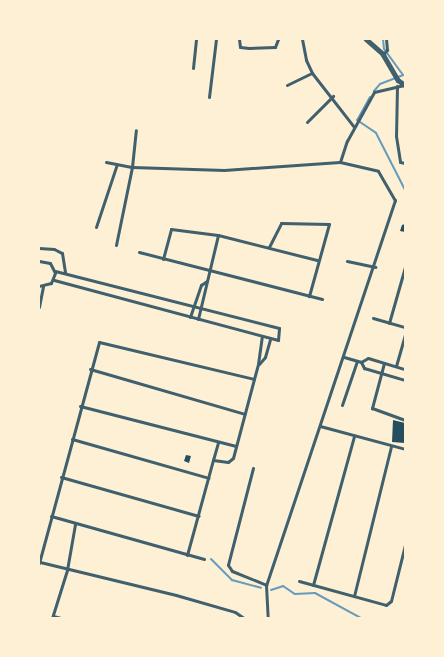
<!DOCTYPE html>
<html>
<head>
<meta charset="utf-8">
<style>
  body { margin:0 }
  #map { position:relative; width:444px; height:657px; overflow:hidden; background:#fdf0d5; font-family:Figtree,sans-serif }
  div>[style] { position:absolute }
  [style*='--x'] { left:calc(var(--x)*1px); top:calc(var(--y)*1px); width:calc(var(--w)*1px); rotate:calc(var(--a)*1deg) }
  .stream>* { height:2px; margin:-1px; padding:0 1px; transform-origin:1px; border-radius:1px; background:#669bbc }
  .building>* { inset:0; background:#264d5e }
  .minor>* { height:3px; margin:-1.5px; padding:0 1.5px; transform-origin:1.5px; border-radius:1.5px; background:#3f606c }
  .tertiary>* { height:4.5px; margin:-2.25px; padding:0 2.25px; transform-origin:2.25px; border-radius:2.25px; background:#3f606c }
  span { translate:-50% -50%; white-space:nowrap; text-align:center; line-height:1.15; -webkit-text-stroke:5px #fdf0d5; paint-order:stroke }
  .frame { position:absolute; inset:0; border:40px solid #fdf0d5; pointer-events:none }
</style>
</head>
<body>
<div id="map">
  <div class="stream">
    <i style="--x:374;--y:91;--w:9;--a:-49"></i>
    <i style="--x:380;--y:84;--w:25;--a:-21"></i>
    <i style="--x:403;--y:75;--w:32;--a:-126"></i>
    <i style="--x:384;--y:49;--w:10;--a:-96"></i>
    <i style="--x:370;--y:97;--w:26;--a:119"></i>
    <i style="--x:357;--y:120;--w:23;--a:34"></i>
    <i style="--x:376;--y:133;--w:64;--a:63"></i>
    <i style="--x:211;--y:559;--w:30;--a:45"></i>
    <i style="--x:232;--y:580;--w:30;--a:15"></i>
    <i style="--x:271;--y:590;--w:13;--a:-18"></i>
    <i style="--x:283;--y:586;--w:14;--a:34"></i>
    <i style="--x:295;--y:594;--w:20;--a:-3"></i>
    <i style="--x:315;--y:593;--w:52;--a:28.5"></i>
    <i style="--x:386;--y:618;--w:6;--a:0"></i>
  </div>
  <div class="building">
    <i style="clip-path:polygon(405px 224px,405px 232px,400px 231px,402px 225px)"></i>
    <i style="clip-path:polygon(393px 420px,405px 423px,405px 443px,392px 442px)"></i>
    <i style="clip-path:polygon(186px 455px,191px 456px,189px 463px,184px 461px)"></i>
  </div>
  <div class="minor">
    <i style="--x:239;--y:39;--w:8;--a:83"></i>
    <i style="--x:240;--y:47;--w:9;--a:6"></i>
    <i style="--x:249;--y:48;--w:26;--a:-2"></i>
    <i style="--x:275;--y:47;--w:9;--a:-69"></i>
    <i style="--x:302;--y:39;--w:21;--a:79"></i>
    <i style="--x:306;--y:60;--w:14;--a:65"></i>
    <i style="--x:312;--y:73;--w:68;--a:52.1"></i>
    <i style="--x:383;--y:54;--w:6;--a:-45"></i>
    <i style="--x:387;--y:50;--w:11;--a:-95"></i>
    <i style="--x:193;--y:68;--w:29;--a:-84"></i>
    <i style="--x:287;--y:85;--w:28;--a:-26"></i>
    <i style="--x:397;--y:86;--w:50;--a:91.1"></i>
    <i style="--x:396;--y:136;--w:26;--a:81"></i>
    <i style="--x:400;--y:162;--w:5;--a:11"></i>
    <i style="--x:209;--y:97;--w:58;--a:-83.1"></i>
    <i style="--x:307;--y:122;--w:37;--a:-45"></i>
    <i style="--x:106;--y:162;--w:26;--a:11"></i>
    <i style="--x:132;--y:167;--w:92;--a:1.9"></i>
    <i style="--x:224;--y:170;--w:116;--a:-3.9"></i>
    <i style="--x:340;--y:162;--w:39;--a:13"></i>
    <i style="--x:378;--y:171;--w:34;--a:60"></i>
    <i style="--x:395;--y:200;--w:406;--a:108.5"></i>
    <i style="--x:266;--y:585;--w:33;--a:87"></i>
    <i style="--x:340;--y:162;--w:22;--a:-72"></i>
    <i style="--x:347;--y:141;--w:56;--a:-61.1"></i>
    <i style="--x:374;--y:92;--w:31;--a:-13"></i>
    <i style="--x:96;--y:227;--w:66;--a:-71.6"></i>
    <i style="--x:116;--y:245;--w:80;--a:-78.4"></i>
    <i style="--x:132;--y:167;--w:37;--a:-84"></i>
    <i style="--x:269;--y:247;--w:27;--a:-63"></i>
    <i style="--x:281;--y:223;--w:48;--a:1.2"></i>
    <i style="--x:329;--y:224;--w:75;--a:105.5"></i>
    <i style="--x:39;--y:248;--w:15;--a:4"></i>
    <i style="--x:54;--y:249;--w:9;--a:27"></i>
    <i style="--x:62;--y:253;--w:20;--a:81"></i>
    <i style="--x:139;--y:252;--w:189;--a:14.4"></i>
    <i style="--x:163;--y:259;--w:31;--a:-75"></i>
    <i style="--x:171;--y:229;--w:47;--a:7.3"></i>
    <i style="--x:218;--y:235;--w:102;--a:14.2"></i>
    <i style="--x:39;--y:261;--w:11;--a:10"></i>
    <i style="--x:50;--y:263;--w:11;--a:63"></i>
    <i style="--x:55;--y:273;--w:11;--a:112"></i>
    <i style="--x:51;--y:283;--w:12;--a:166"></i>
    <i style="--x:347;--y:261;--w:29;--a:12"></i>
    <i style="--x:54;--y:280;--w:232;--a:15"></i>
    <i style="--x:278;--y:340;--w:12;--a:-85"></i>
    <i style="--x:279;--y:328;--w:231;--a:-165.7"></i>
    <i style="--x:39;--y:307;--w:21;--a:-79"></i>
    <i style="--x:190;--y:317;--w:34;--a:-71"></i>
    <i style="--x:201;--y:285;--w:7;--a:-34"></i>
    <i style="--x:373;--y:318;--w:33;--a:16"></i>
    <i style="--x:198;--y:319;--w:86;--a:-76.6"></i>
    <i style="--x:389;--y:323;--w:58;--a:-74.1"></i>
    <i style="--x:344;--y:357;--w:18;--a:16"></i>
    <i style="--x:361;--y:362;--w:8;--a:-30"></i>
    <i style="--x:368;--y:358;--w:39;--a:17"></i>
    <i style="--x:361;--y:362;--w:7;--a:63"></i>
    <i style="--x:364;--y:368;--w:43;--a:16.3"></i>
    <i style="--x:384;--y:363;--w:47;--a:104.9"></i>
    <i style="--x:372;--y:408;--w:35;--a:20"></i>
    <i style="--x:259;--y:364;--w:9;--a:-49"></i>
    <i style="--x:265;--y:357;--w:18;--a:-74"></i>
    <i style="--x:396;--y:366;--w:33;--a:-74"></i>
    <i style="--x:90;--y:369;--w:161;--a:16.2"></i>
    <i style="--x:342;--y:405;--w:46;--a:-71.2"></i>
    <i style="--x:80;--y:406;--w:161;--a:14.4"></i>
    <i style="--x:320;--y:426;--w:88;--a:15.1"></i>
    <i style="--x:72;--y:439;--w:142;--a:15.9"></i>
    <i style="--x:213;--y:460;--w:18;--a:-74"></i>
    <i style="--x:253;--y:468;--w:100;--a:104.5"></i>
    <i style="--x:228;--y:565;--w:7;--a:56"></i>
    <i style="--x:232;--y:571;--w:37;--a:22"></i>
    <i style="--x:61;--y:477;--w:143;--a:15.8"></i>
    <i style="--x:51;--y:516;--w:159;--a:15.7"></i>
    <i style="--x:187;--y:555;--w:98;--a:-74.7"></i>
    <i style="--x:213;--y:460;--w:15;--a:8"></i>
    <i style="--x:228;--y:462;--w:6;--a:-39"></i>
    <i style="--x:233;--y:458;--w:97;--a:-75.1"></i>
    <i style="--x:258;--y:364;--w:27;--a:-82"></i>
    <i style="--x:40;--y:562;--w:140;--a:13.6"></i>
    <i style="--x:176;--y:595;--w:61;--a:16.1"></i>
    <i style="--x:235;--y:612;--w:11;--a:34"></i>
    <i style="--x:39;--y:563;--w:229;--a:-74.8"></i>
    <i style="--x:99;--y:342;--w:159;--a:13.4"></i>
    <i style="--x:299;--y:581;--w:90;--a:15.4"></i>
    <i style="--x:386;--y:605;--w:6;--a:-39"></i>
    <i style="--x:391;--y:601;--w:58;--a:-76"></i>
    <i style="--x:313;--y:585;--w:155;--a:-74.6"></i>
    <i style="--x:354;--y:596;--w:154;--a:-76.1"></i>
    <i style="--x:53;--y:616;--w:8;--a:14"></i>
    <i style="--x:52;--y:618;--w:50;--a:-72.6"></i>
    <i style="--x:67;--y:570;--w:47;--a:-80.1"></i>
  </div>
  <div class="tertiary">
    <i style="--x:366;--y:39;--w:23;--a:41"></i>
    <i style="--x:383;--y:54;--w:30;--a:60"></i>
    <i style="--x:398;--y:80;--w:9;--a:36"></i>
  </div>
  <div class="frame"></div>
</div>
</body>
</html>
